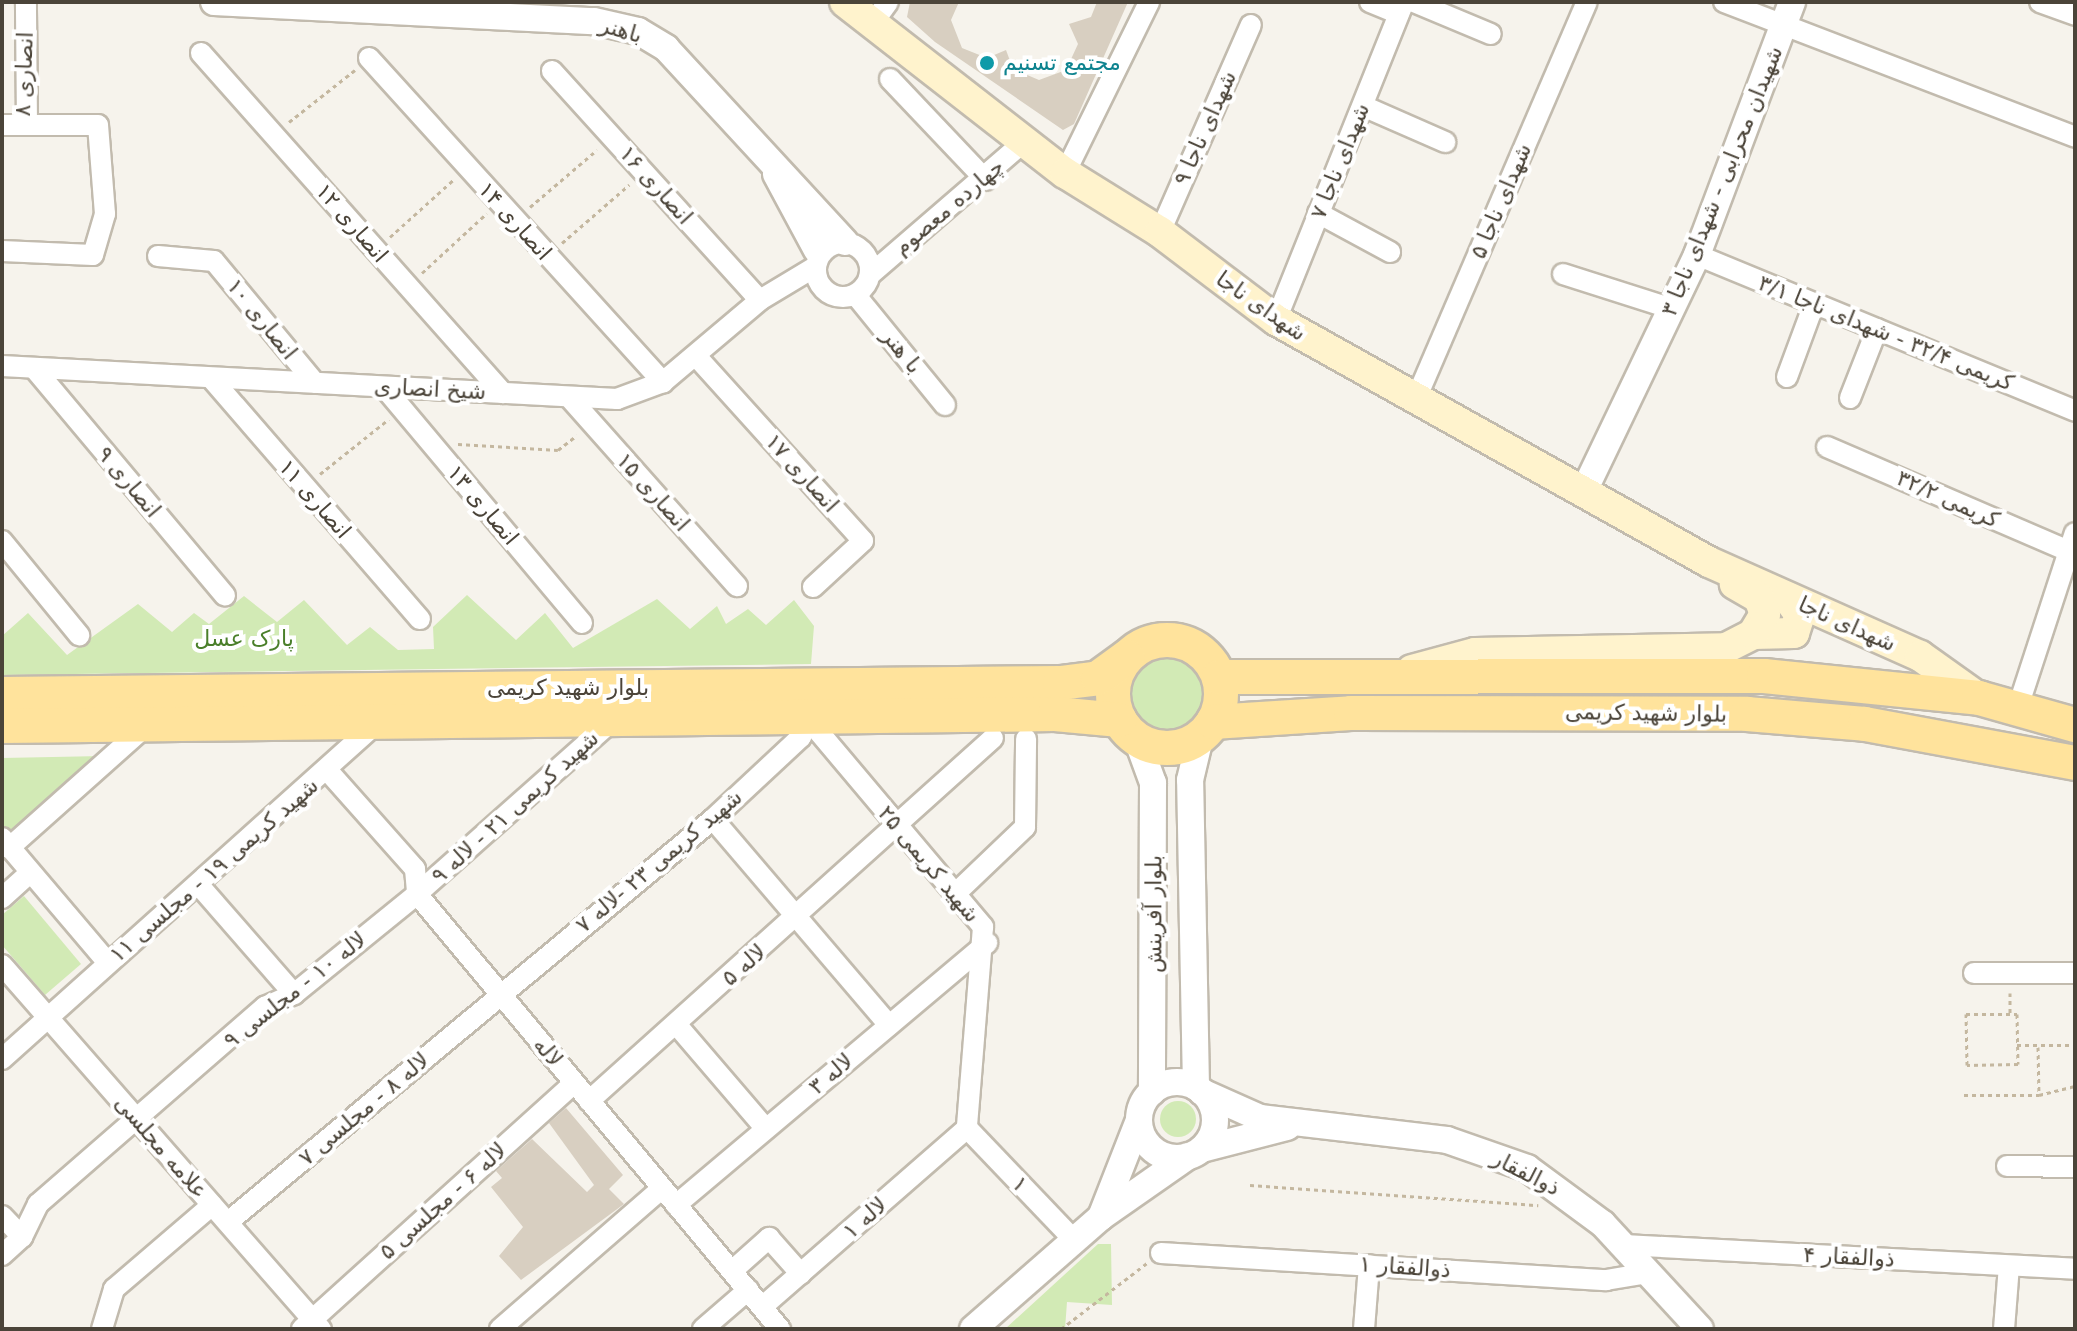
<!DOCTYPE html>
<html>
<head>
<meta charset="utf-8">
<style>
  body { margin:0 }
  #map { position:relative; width:2077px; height:1331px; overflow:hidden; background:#f6f3ec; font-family:"DejaVu Sans",Cairo,sans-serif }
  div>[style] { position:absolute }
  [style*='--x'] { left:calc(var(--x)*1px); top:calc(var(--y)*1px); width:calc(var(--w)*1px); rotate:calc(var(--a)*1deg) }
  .green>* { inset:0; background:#d2eab5 }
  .round { border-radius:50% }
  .building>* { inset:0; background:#d8cfc1 }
  .path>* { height:3px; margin-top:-1.5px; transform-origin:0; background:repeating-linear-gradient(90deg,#c4b79f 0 4px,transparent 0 8px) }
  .roads { filter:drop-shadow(2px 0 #c2bbae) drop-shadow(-2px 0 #c2bbae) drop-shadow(0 2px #c2bbae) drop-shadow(0 -2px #c2bbae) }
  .minor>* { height:20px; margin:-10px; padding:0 10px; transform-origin:10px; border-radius:10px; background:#fff }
  .minor>.ring { margin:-10px; padding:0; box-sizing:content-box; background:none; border:20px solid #fff; border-radius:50% }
  .tertiary>* { height:26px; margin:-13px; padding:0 13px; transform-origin:13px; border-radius:13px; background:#fff }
  .tertiary>.ring { margin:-13px; padding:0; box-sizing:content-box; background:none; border:26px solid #fff; border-radius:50% }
  .secondary>* { height:30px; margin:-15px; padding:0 15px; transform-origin:15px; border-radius:15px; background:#fff3cd }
  .primary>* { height:34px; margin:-17px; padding:0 17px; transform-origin:17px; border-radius:17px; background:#ffe39c }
  .primary>.ring { margin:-17px; padding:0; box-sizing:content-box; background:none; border:34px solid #ffe39c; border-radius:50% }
  .dots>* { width:22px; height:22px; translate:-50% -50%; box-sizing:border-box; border:4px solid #fff; border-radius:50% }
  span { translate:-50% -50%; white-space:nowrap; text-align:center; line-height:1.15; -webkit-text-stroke:8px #fff; paint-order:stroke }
  .street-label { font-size:22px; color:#4b4439 }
  .culture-label { font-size:22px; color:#0d838f }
  .left { translate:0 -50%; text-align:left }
  .park-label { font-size:22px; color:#4a7f2a }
  .frame { position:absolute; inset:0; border:4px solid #4b4439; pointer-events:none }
</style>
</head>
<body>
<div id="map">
  <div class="green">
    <i style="clip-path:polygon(467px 595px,516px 640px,545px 613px,573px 648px,657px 599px,690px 629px,717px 606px,726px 624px,748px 609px,766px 625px,794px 600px,814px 626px,811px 664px,2px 675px,2px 636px,28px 613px,67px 655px,138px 604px,172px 632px,194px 613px,209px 624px,244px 596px,277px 622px,304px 600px,347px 645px,370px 627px,398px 650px,434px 649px,433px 627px)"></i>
    <i class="round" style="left:1125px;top:651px;width:84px;height:84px"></i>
    <i style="clip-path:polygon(103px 756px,12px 837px,2px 824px,2px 758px)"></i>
    <i style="clip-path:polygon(24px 896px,81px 964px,45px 995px,2px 945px,2px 915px)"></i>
    <i class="round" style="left:1160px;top:1101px;width:36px;height:36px"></i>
    <i style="clip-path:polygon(1098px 1244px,1111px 1244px,1112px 1305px,1067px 1302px,1065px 1329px,1005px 1329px)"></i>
  </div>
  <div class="building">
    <i style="clip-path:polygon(910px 2px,959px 2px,951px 20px,962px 48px,987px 58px,1006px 50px,1013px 69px,1039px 80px,1066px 70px,1078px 44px,1069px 24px,1091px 17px,1097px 2px,1128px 2px,1074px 124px,1063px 130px,935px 42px,907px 17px)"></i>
    <i style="clip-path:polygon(566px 1108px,623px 1175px,609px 1189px,624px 1204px,521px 1280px,499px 1256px,523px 1227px,491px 1187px,502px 1178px,496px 1171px,532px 1139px,587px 1192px,594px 1185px,549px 1123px)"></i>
  </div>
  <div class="path">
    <i style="--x:289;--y:122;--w:84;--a:-38.2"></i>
    <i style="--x:530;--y:207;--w:88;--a:-40.4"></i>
    <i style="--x:390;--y:237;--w:85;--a:-42.1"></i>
    <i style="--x:562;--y:243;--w:89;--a:-40.9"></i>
    <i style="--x:422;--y:273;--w:88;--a:-42.7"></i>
    <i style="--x:458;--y:444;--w:100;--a:3.4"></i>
    <i style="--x:558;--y:450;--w:24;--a:-38"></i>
    <i style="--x:320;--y:474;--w:88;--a:-38.6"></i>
    <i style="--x:2010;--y:993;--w:20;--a:90"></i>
    <i style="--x:1966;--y:1014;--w:51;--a:0"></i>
    <i style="--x:2017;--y:1014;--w:50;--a:88.9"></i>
    <i style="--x:2018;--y:1064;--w:51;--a:178.9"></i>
    <i style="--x:1967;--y:1065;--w:51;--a:-91.1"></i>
    <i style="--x:2017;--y:1045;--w:58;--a:0"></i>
    <i style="--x:2038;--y:1047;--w:48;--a:88.8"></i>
    <i style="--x:1964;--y:1095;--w:75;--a:0"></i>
    <i style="--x:2039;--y:1095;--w:37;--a:-14"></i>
    <i style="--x:1250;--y:1185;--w:289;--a:4"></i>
    <i style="--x:1061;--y:1329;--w:108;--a:-37.5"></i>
  </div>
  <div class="roads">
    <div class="minor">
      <i style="--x:1370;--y:2;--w:31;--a:22"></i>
      <i style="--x:1414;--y:2;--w:83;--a:22.6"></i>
      <i style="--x:1724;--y:2;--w:376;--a:21"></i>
      <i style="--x:2040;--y:2;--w:37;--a:20"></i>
      <i style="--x:875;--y:20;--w:22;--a:-54"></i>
      <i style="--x:201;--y:53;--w:455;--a:48.4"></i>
      <i style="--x:369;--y:58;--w:438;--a:47.8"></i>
      <i style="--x:552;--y:71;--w:309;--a:47.8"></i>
      <i style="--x:890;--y:79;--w:139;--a:46.5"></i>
      <i style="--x:1363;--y:106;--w:90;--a:23.7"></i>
      <i style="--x:2;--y:125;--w:25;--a:0"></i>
      <i style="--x:27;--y:125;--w:123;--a:-90.5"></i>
      <i style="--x:1065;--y:173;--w:191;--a:-63.8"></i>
      <i style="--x:1318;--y:213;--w:82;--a:28.4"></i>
      <i style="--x:1160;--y:232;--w:226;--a:-66.3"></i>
      <i class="ring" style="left:816px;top:243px;width:34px;height:34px"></i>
      <i style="--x:2;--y:251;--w:91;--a:2.5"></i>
      <i style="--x:93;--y:255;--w:43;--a:-73.7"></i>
      <i style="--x:105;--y:214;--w:89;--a:-94.5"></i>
      <i style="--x:98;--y:125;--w:71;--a:180"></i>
      <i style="--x:1697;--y:255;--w:409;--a:22.4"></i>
      <i style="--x:158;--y:256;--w:56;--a:5.1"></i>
      <i style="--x:214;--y:261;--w:158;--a:50.4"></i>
      <i style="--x:872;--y:273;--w:202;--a:-40.8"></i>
      <i style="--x:1563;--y:274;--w:115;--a:17.7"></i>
      <i style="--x:858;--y:298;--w:138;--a:50.9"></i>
      <i style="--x:1276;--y:320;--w:343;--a:-68.1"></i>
      <i style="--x:696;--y:356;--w:249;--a:47.9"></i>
      <i style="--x:863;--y:541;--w:68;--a:137.4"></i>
      <i style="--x:2;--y:366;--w:616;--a:3.07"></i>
      <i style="--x:617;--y:399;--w:49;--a:-20.3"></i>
      <i style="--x:663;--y:382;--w:127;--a:-40.2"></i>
      <i style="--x:760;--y:300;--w:64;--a:-31"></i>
      <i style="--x:34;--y:368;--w:297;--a:50"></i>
      <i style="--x:1787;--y:377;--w:78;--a:-69.7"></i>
      <i style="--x:211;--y:378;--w:319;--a:49.1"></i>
      <i style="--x:384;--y:387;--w:308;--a:50"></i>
      <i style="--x:569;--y:397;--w:253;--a:48.4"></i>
      <i style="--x:1850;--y:398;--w:74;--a:-68.6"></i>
      <i style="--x:1415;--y:401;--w:434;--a:-66.7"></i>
      <i style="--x:1827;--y:447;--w:270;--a:23.3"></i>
      <i style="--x:2;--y:541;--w:122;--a:50.7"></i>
      <i style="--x:2017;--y:710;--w:186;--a:-71.9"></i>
      <i style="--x:328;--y:771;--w:131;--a:48.4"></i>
      <i style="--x:415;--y:869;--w:25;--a:85"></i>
      <i style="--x:417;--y:894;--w:567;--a:50.16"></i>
      <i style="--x:713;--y:819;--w:271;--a:49.5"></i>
      <i style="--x:2;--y:838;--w:164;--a:49.7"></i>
      <i style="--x:9;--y:848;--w:186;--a:-41.7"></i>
      <i style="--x:198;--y:884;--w:146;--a:48.9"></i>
      <i style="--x:955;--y:894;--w:97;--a:-43.7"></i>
      <i style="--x:1025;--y:827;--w:88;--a:-89.3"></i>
      <i style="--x:2;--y:898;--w:36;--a:-42"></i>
      <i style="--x:2;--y:965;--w:484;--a:48.8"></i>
      <i style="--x:1974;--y:973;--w:101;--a:0"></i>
      <i style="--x:676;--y:1024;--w:138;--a:49.4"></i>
      <i style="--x:2;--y:1059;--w:506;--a:-41.88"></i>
      <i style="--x:589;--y:1101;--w:543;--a:-41.94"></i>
      <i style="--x:967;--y:1128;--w:155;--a:46.3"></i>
      <i style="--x:2007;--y:1166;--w:68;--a:0.8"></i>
      <i style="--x:676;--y:1205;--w:407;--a:-40.1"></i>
      <i style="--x:2;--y:1216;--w:29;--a:46"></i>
      <i style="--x:228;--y:1222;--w:631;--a:-39.72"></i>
      <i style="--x:713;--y:819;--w:120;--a:-43"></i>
      <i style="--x:801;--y:737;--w:19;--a:-69"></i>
      <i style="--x:808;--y:719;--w:272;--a:49.9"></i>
      <i style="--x:983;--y:927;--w:202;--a:94.6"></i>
      <i style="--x:1624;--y:1245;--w:452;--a:3"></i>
      <i style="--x:1161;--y:1253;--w:446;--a:3.5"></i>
      <i style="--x:1606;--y:1280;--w:43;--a:-9.5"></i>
      <i style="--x:2;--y:1255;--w:27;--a:-42"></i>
      <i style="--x:22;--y:1237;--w:37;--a:-64"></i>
      <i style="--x:38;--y:1204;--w:301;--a:-41"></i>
      <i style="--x:265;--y:1007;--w:32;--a:-24"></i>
      <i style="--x:294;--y:994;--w:159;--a:-39.1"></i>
      <i style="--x:417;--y:894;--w:262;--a:-41.6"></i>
      <i style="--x:732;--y:1271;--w:50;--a:-41.7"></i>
      <i style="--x:769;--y:1238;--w:48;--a:48.4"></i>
      <i style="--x:762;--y:1307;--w:272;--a:-41.1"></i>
      <i style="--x:102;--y:1329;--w:42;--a:-73.3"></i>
      <i style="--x:114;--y:1289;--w:129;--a:-40.6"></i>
      <i style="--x:302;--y:1329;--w:367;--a:-42.1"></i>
      <i style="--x:500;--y:1329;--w:215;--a:-41"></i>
      <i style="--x:703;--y:1329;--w:60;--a:-40.9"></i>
      <i style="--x:1364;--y:1329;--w:64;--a:-85.5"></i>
      <i style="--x:2004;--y:1329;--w:63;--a:-85.5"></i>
    </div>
    <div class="tertiary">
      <i style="--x:214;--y:2;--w:380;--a:2.9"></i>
      <i style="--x:594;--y:21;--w:45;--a:12.8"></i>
      <i style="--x:638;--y:31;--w:33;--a:31"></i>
      <i style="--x:666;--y:48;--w:264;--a:47.3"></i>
      <i style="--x:776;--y:174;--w:86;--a:61.7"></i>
      <i style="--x:1585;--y:489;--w:259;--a:-64.4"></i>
      <i style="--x:1697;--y:255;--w:270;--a:-69.4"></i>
      <i style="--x:1137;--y:739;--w:47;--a:70"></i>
      <i style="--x:1153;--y:783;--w:309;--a:90.2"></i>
      <i class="ring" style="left:1139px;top:1082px;width:50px;height:50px"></i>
      <i style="--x:1196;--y:1087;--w:307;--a:-91.1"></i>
      <i style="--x:1190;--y:780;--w:47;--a:-76.6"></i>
      <i style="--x:1202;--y:1092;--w:64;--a:24.1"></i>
      <i style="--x:1260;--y:1118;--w:188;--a:6.7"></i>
      <i style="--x:1447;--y:1140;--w:85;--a:19.3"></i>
      <i style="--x:1527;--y:1168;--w:94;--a:36.4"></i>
      <i style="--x:1603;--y:1224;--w:143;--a:47.3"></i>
      <i style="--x:1202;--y:1149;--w:88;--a:-14.5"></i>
      <i style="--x:1101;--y:1217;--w:104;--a:-68.6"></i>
      <i style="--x:973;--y:1329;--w:170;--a:-41.2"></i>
      <i style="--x:1101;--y:1217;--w:106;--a:-35"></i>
    </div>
    <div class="secondary">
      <i style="--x:845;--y:2;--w:279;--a:37.9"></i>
      <i style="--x:1065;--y:173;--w:112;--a:31.8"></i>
      <i style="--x:1160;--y:232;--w:146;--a:37.2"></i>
      <i style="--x:1276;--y:320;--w:496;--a:29.2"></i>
      <i style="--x:1709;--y:562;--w:231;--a:24"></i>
      <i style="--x:1920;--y:656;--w:72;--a:35.4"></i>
      <i style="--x:1753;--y:634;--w:41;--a:-1.4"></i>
      <i style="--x:1794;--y:633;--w:19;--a:-72"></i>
      <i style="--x:1800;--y:615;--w:22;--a:-126"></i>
      <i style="--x:1412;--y:670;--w:65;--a:-15.1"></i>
      <i style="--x:1475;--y:653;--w:251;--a:-1.1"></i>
      <i style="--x:1726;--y:648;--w:30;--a:-27"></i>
      <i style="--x:1753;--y:634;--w:23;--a:-59"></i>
      <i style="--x:1765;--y:614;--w:17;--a:-111"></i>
      <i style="--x:1759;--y:598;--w:28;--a:-150"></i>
    </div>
    <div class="primary">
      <i class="ring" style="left:1113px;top:640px;width:74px;height:74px"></i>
      <i style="--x:1219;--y:677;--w:545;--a:-0.11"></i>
      <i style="--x:1764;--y:676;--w:216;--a:5.8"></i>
      <i style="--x:1979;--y:698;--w:100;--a:15.7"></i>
      <i style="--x:2;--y:694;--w:1058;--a:-0.6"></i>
      <i style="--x:1060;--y:683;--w:38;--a:-7"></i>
      <i style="--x:1098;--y:678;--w:36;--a:-36"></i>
      <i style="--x:1213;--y:722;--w:138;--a:-3.7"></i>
      <i style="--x:1351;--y:713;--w:396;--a:0.1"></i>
      <i style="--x:1747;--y:714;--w:118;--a:4.8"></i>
      <i style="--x:1865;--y:724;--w:214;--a:10.5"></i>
      <i style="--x:2;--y:726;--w:1053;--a:-0.65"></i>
      <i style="--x:1055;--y:714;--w:65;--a:5.3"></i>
    </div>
  </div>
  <div class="dots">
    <i style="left:987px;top:63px;background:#0f9aa8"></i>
  </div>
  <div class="street-label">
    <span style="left:621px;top:30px;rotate:16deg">باهنر</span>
    <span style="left:24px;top:74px;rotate:-88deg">انصاری ۸</span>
    <span style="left:1205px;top:128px;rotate:-66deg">شهدای ناجا ۹</span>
    <span style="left:1340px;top:161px;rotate:-68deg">شهدای ناجا ۷</span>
    <span style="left:1722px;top:181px;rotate:-68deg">شهیدان محرابی - شهدای ناجا ۳</span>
    <span style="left:656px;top:185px;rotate:48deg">انصاری ۱۶</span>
    <span style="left:1501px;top:201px;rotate:-67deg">شهدای ناجا ۵</span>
    <span style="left:949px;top:207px;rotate:-40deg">چهارده معصوم</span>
    <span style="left:515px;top:221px;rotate:48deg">انصاری ۱۴</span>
    <span style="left:352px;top:223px;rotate:49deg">انصاری ۱۲</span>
    <span style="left:1261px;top:306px;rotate:35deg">شهدای ناجا</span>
    <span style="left:262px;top:319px;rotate:51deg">انصاری ۱۰</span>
    <span style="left:1886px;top:333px;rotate:22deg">کریمی ۳۲/۴ - شهدای ناجا ۳/۱</span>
    <span style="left:902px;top:351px;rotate:51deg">با هنر</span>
    <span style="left:430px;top:389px;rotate:3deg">شیخ انصاری</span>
    <span style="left:802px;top:473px;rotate:48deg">انصاری ۱۷</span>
    <span style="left:129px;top:482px;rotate:50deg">انصاری ۹</span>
    <span style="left:653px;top:492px;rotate:48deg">انصاری ۱۵</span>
    <span style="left:315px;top:499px;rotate:49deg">انصاری ۱۱</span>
    <span style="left:1948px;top:499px;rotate:24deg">کریمی ۳۲/۲</span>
    <span style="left:483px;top:505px;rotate:50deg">انصاری ۱۳</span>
    <span style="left:1847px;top:624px;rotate:24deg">شهدای ناجا</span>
    <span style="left:568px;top:688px">بلوار شهید کریمی</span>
    <span style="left:1646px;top:713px;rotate:1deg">بلوار شهید کریمی</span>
    <span style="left:515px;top:807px;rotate:-42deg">شهید کریمی ۲۱ - لاله ۹</span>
    <span style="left:659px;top:861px;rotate:-40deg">شهید کریمی ۲۳ -لاله ۷</span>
    <span style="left:929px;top:864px;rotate:50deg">شهید کریمی ۲۵</span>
    <span style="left:214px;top:870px;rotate:-41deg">شهید کریمی ۱۹ - مجلسی ۱۱</span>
    <span style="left:1154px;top:914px;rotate:-90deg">بلوار آفرینش</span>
    <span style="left:744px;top:965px;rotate:-41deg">لاله ۵</span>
    <span style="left:295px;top:990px;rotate:-38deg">لاله ۱۰ - مجلسی ۹</span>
    <span style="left:548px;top:1052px;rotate:50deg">لاله</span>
    <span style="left:831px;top:1074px;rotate:-40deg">لاله ۳</span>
    <span style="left:364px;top:1109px;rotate:-40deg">لاله ۸ - مجلسی ۷</span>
    <span style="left:161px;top:1147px;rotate:49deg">علامه مجلسی</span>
    <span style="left:1526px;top:1173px;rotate:27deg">ذوالفقار</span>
    <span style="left:1020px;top:1184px;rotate:46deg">۱</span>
    <span style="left:443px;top:1201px;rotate:-42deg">لاله ۶ - مجلسی ۵</span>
    <span style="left:865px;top:1218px;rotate:-41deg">لاله ۱</span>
    <span style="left:1849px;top:1257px;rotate:3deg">ذوالفقار ۴</span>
    <span style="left:1405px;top:1267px;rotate:4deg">ذوالفقار ۱</span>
  </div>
  <div class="culture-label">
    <span class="left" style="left:1003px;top:63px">مجتمع تسنیم</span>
  </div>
  <div class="park-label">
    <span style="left:244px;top:639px">پارک عسل</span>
  </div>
  <div class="frame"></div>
</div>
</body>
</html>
